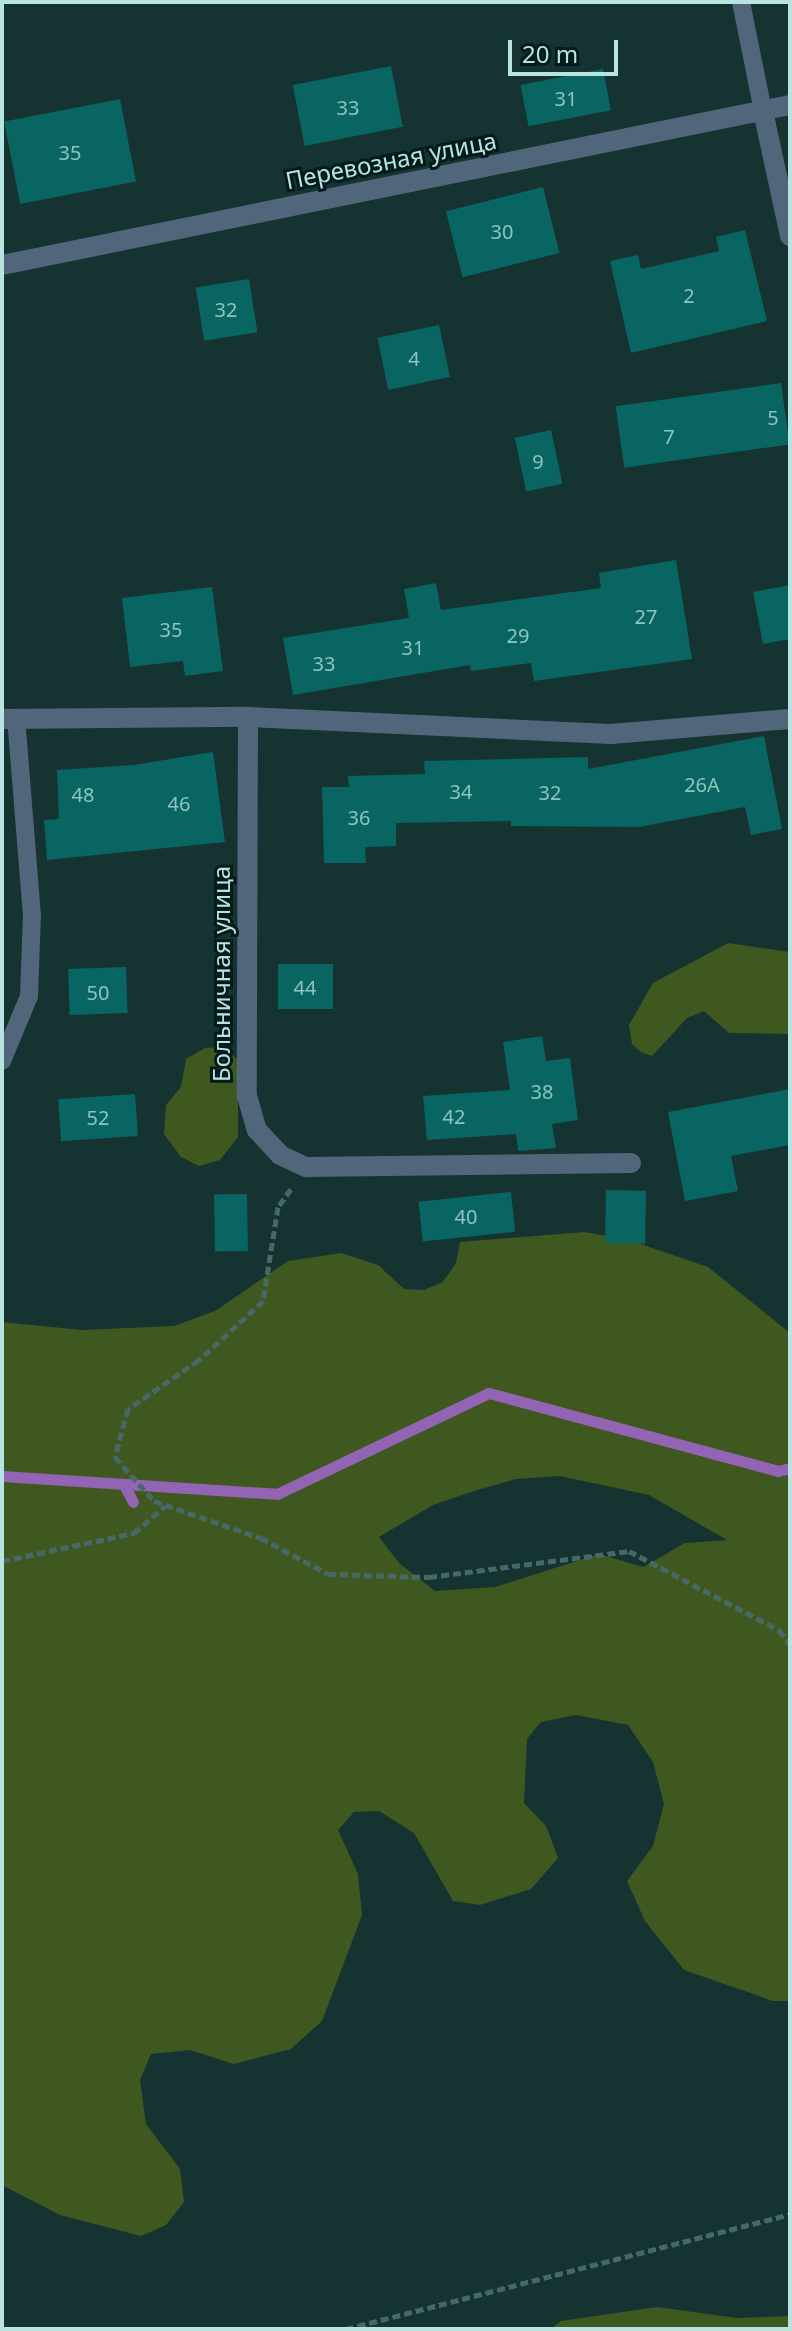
<!DOCTYPE html>
<html>
<head>
<meta charset="utf-8">
<style>
  body { margin:0 }
  #map { position:relative; width:792px; height:2331px; overflow:hidden; background:#143331; font-family:"Noto Sans",sans-serif }
  div>[style] { position:absolute }
  [style*='--x'] { left:calc(var(--x)*1px); top:calc(var(--y)*1px); width:calc(var(--w)*1px); rotate:calc(var(--a)*1deg) }
  .green>* { inset:0; background:#3f5820 }
  .stream>* { height:11px; margin:-5.5px; padding:0 5.5px; transform-origin:5.5px; border-radius:5.5px; background:#9364b4 }
  .building>* { inset:0; background:#096561; transform-origin:0 0 }
  .path>* { height:5px; margin-top:-2.5px; transform-origin:0; background:repeating-linear-gradient(90deg,#466967 0 8px,transparent 0 12px) }
  .service>* { height:18px; margin:-9px; padding:0 9px; transform-origin:9px; border-radius:9px; background:#52667b }
  .minor>* { height:20px; margin:-10px; padding:0 10px; transform-origin:10px; border-radius:10px; background:#52667b }
  span { translate:-50% -50%; white-space:nowrap; text-align:center; line-height:1.15; -webkit-text-stroke:6px #001b19; paint-order:stroke }
  .number-label { font-size:20px; color:#8cc4c0 }
  .number-label span { -webkit-text-stroke-width:0 }
  .street-label { font-size:24px; color:#b7e3e0 }
  .frame { position:absolute; inset:0; border:4px solid #b7e3e0; pointer-events:none }
  .scale { position:absolute; left:508px; top:40px; width:110px; height:36px; box-sizing:border-box; border:4px solid #b7e3e0; border-top:0; padding-left:10px; font-size:24px; line-height:28px; white-space:nowrap; color:#b7e3e0; -webkit-text-stroke:6px #001b19; paint-order:stroke }
</style>
</head>
<body>
<div id="map">
  <div class="green">
    <i style="clip-path:polygon(728px 943px,790px 952px,790px 1034px,729px 1033px,704px 1011px,687px 1018px,652px 1056px,641px 1052px,632px 1044px,629px 1025px,653px 983px)"></i>
    <i style="clip-path:polygon(222px 1047px,238px 1060px,238px 1137px,220px 1160px,199px 1166px,181px 1157px,164px 1134px,166px 1105px,181px 1087px,186px 1059px,205px 1048px)"></i>
    <i style="clip-path:polygon(evenodd,584px 1232px,629px 1240px,708px 1267px,790px 1333px,790px 2001px,773px 2001px,684px 1970px,645px 1921px,627px 1881px,653px 1846px,664px 1804px,653px 1762px,628px 1725px,576px 1715px,541px 1722px,527px 1739px,524px 1803px,546px 1826px,558px 1858px,531px 1889px,480px 1905px,453px 1901px,414px 1833px,379px 1811px,354px 1812px,338px 1830px,358px 1874px,362px 1915px,322px 2021px,291px 2049px,234px 2064px,190px 2050px,151px 2054px,140px 2080px,146px 2124px,180px 2169px,184px 2202px,166px 2225px,141px 2236px,60px 2215px,2px 2185px,2px 1322px,82px 1330px,174px 1326px,215px 1311px,288px 1261px,341px 1253px,378px 1265px,404px 1289px,424px 1290px,443px 1282px,456px 1263px,460px 1242px,584px 1232px,560px 1476px,649px 1495px,727px 1540px,685px 1543px,643px 1567px,599px 1554px,495px 1587px,435px 1591px,400px 1564px,379px 1537px,433px 1505px,474px 1491px,516px 1479px,560px 1476px)"></i>
    <i style="clip-path:polygon(657px 2307px,737px 2318px,790px 2316px,790px 2329px,551px 2329px,561px 2321px)"></i>
  </div>
  <div class="stream">
    <i style="--x:2;--y:1476;--w:276;--a:3.7"></i>
    <i style="--x:277;--y:1494;--w:235;--a:-25.5"></i>
    <i style="--x:489;--y:1393;--w:299;--a:15.1"></i>
    <i style="--x:778;--y:1471;--w:12;--a:-14"></i>
    <i style="--x:124;--y:1485;--w:19;--a:62"></i>
  </div>
  <div class="building">
    <i style="left:391px;top:66px;width:62px;height:100px;rotate:79deg"></i>
    <i style="left:603px;top:69px;width:42px;height:84px;rotate:79deg"></i>
    <i style="left:120px;top:99px;width:84px;height:118px;rotate:79deg"></i>
    <i style="left:543px;top:187px;width:68px;height:100px;rotate:76deg"></i>
    <i style="clip-path:polygon(745px 230px,767px 321px,631px 353px,610px 261px,638px 255px,641px 269px,719px 251px,716px 237px)"></i>
    <i style="left:249px;top:279px;width:54px;height:54px;rotate:81deg"></i>
    <i style="left:439px;top:325px;width:53px;height:63px;rotate:78deg"></i>
    <i style="left:781px;top:383px;width:62px;height:167px;rotate:82deg"></i>
    <i style="left:551px;top:430px;width:55px;height:37px;rotate:78deg"></i>
    <i style="clip-path:polygon(676px 560px,692px 659px,534px 681px,531px 663px,471px 671px,470px 665px,293px 695px,283px 638px,409px 618px,404px 589px,436px 583px,441px 610px,601px 588px,599px 573px)"></i>
    <i style="clip-path:polygon(790px 585px,790px 639px,763px 644px,753px 592px)"></i>
    <i style="clip-path:polygon(212px 587px,223px 671px,185px 676px,183px 661px,130px 667px,122px 598px)"></i>
    <i style="clip-path:polygon(764px 736px,782px 829px,751px 835px,745px 807px,639px 827px,511px 826px,511px 821px,396px 823px,396px 846px,365px 847px,366px 863px,324px 863px,322px 787px,349px 787px,348px 776px,425px 774px,424px 761px,588px 757px,588px 769px)"></i>
    <i style="clip-path:polygon(213px 752px,225px 842px,47px 860px,44px 820px,59px 819px,57px 770px,134px 765px)"></i>
    <i style="left:333px;top:964px;width:45px;height:55px;rotate:90deg"></i>
    <i style="left:126px;top:967px;width:46px;height:58px;rotate:88deg"></i>
    <i style="clip-path:polygon(542px 1036px,546px 1061px,570px 1058px,578px 1120px,552px 1124px,556px 1148px,518px 1151px,516px 1134px,427px 1140px,423px 1096px,510px 1090px,503px 1042px)"></i>
    <i style="clip-path:polygon(790px 1089px,790px 1145px,731px 1156px,738px 1191px,685px 1201px,668px 1112px)"></i>
    <i style="left:135px;top:1094px;width:42px;height:77px;rotate:86deg"></i>
    <i style="left:606px;top:1190px;width:40px;height:53px;rotate:1deg"></i>
    <i style="left:511px;top:1192px;width:40px;height:93px;rotate:84deg"></i>
    <i style="left:247px;top:1194px;width:57px;height:33px;rotate:89deg"></i>
  </div>
  <div class="path">
    <i style="--x:291;--y:1189;--w:22;--a:126"></i>
    <i style="--x:278;--y:1207;--w:95;--a:99.1"></i>
    <i style="--x:263;--y:1301;--w:87;--a:137.3"></i>
    <i style="--x:199;--y:1360;--w:86;--a:145.4"></i>
    <i style="--x:128;--y:1409;--w:50;--a:105.2"></i>
    <i style="--x:115;--y:1457;--w:59;--a:48.4"></i>
    <i style="--x:154;--y:1501;--w:113;--a:19.1"></i>
    <i style="--x:261;--y:1538;--w:76;--a:28.2"></i>
    <i style="--x:328;--y:1574;--w:101;--a:1.7"></i>
    <i style="--x:429;--y:1577;--w:202;--a:-7.4"></i>
    <i style="--x:629;--y:1551;--w:170;--a:27.8"></i>
    <i style="--x:779;--y:1630;--w:19;--a:54"></i>
    <i style="--x:2;--y:1561;--w:135;--a:-12"></i>
    <i style="--x:134;--y:1533;--w:41;--a:-41.1"></i>
    <i style="--x:346;--y:2329;--w:459;--a:-14.5"></i>
  </div>
  <div class="service">
    <i style="--x:741;--y:2;--w:111;--a:78.6"></i>
    <i style="--x:2;--y:1061;--w:70;--a:-67.4"></i>
    <i style="--x:29;--y:996;--w:80;--a:-87.9"></i>
    <i style="--x:32;--y:916;--w:198;--a:-94.6"></i>
  </div>
  <div class="minor">
    <i style="--x:763;--y:111;--w:128;--a:77.8"></i>
    <i style="--x:2;--y:265;--w:804;--a:-11.48"></i>
    <i style="--x:248;--y:717;--w:379;--a:90.2"></i>
    <i style="--x:247;--y:1096;--w:35;--a:74"></i>
    <i style="--x:257;--y:1130;--w:34;--a:47"></i>
    <i style="--x:280;--y:1155;--w:29;--a:25"></i>
    <i style="--x:306;--y:1167;--w:325;--a:-0.7"></i>
    <i style="--x:2;--y:719;--w:246;--a:-0.5"></i>
    <i style="--x:248;--y:717;--w:363;--a:2.7"></i>
    <i style="--x:611;--y:734;--w:180;--a:-4.8"></i>
  </div>
  <div class="number-label">
    <span style="left:566px;top:98px">31</span>
    <span style="left:348px;top:107px">33</span>
    <span style="left:70px;top:152px">35</span>
    <span style="left:502px;top:231px">30</span>
    <span style="left:689px;top:295px">2</span>
    <span style="left:226px;top:309px">32</span>
    <span style="left:414px;top:358px">4</span>
    <span style="left:773px;top:417px">5</span>
    <span style="left:669px;top:436px">7</span>
    <span style="left:538px;top:461px">9</span>
    <span style="left:646px;top:616px">27</span>
    <span style="left:171px;top:629px">35</span>
    <span style="left:518px;top:635px">29</span>
    <span style="left:413px;top:647px">31</span>
    <span style="left:324px;top:663px">33</span>
    <span style="left:702px;top:784px">26А</span>
    <span style="left:461px;top:791px">34</span>
    <span style="left:550px;top:792px">32</span>
    <span style="left:83px;top:794px">48</span>
    <span style="left:179px;top:803px">46</span>
    <span style="left:359px;top:817px">36</span>
    <span style="left:305px;top:987px">44</span>
    <span style="left:98px;top:992px">50</span>
    <span style="left:542px;top:1091px">38</span>
    <span style="left:454px;top:1116px">42</span>
    <span style="left:98px;top:1117px">52</span>
    <span style="left:466px;top:1216px">40</span>
  </div>
  <div class="street-label">
    <span style="left:391px;top:160px;rotate:-11deg">Перевозная улица</span>
    <span style="left:221px;top:974px;rotate:-90deg">Больничная улица</span>
  </div>
  <div class="frame"></div>
  <div class="scale">20 m</div>
</div>
</body>
</html>
